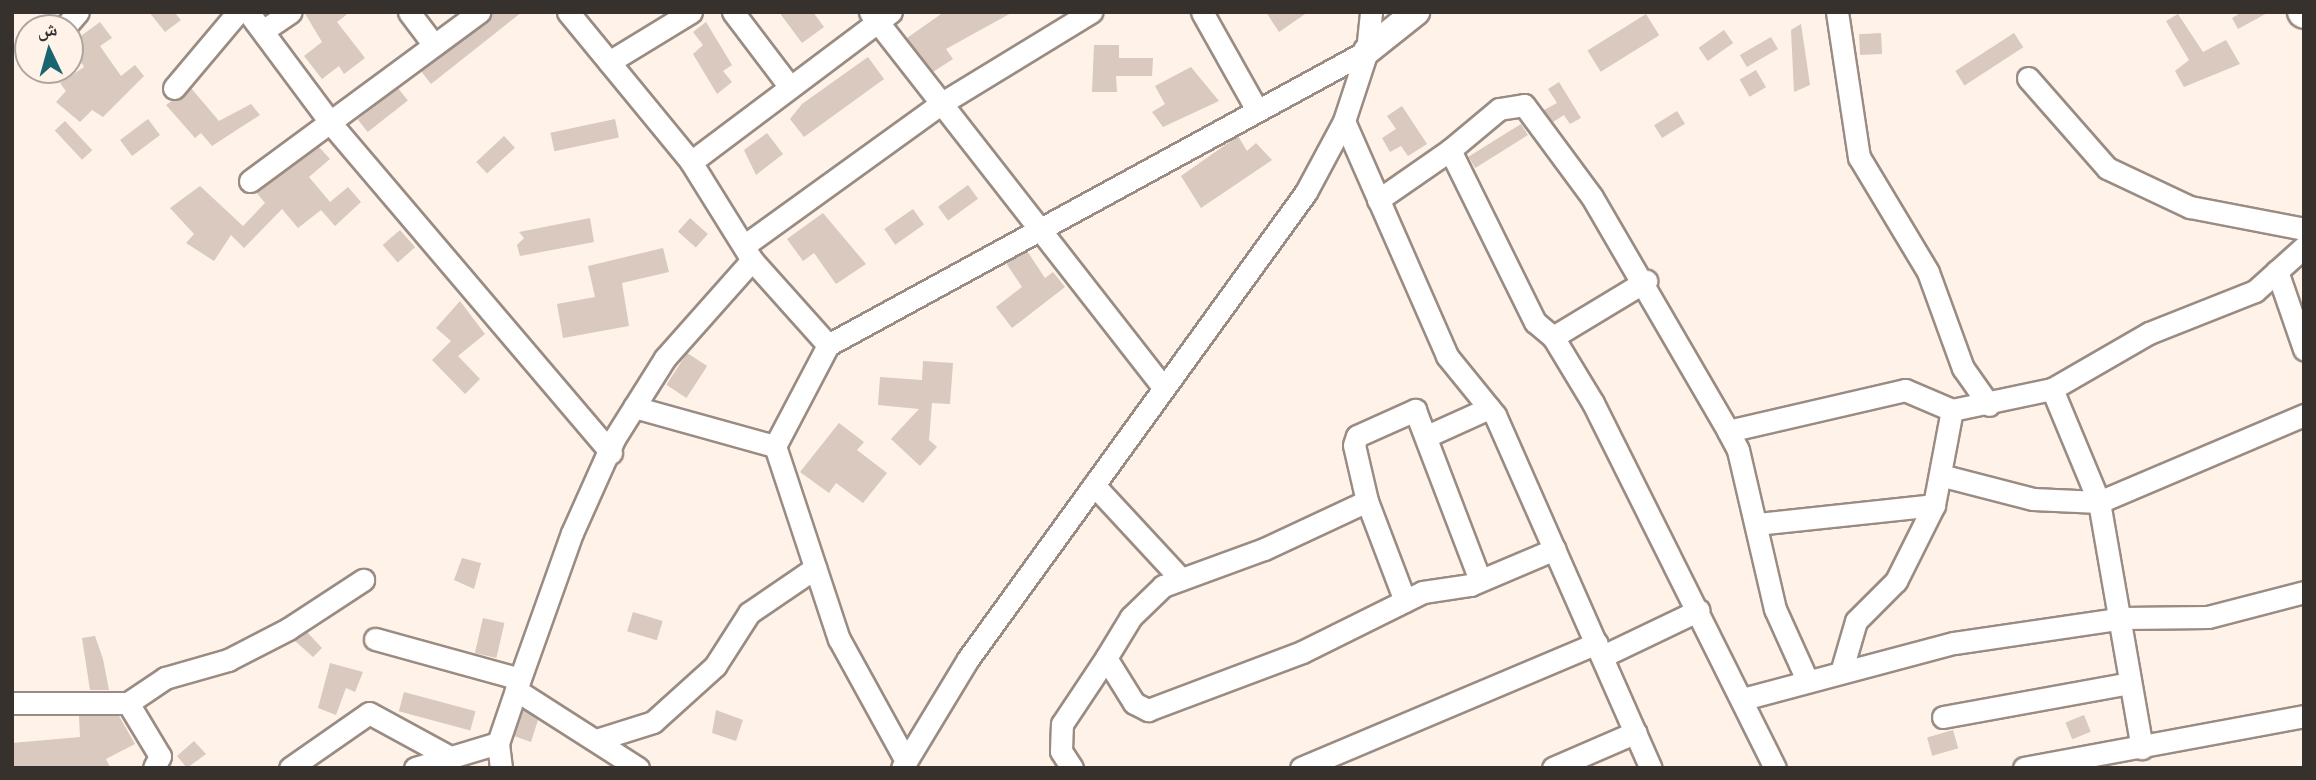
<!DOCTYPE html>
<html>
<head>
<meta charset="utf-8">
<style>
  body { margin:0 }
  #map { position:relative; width:2316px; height:780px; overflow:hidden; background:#fef2e9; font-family:Montserrat,"Noto Naskh Arabic",sans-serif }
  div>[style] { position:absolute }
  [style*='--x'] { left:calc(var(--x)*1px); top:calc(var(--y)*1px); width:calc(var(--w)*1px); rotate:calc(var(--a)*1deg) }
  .building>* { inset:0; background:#d9c9be; transform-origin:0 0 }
  .roads { filter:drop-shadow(2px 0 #9a8c82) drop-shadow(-2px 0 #9a8c82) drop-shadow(0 2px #9a8c82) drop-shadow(0 -2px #9a8c82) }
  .minor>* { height:21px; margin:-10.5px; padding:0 10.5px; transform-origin:10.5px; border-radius:10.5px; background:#fff }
  .tertiary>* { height:26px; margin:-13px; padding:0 13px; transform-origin:13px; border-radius:13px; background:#fff }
  .secondary>* { height:30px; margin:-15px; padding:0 15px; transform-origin:15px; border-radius:15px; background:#fff }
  span { translate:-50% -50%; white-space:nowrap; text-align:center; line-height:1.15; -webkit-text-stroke:5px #fef2e9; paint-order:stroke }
  .frame { position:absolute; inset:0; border:14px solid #37312d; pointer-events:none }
  .north { position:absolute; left:14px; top:14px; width:70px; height:70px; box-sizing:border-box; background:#fef2e9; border:2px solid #aea59e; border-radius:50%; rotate:355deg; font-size:19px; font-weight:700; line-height:28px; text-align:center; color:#37312d }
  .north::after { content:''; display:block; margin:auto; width:24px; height:32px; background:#19656f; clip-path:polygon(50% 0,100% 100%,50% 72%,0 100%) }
</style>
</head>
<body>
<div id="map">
  <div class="building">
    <i style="clip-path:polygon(149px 12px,174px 12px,181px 20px,165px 32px)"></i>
    <i style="clip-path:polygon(304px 12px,350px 12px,337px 22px,365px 58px,344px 74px,339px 66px,322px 79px,304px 56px,322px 42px)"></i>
    <i style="clip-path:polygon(492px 12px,522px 12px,431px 84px,421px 71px)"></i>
    <i style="clip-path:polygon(779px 12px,813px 12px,824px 27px,802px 43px)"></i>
    <i style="clip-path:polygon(944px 12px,1013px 12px,946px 49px,953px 59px,933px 72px,907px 38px)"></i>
    <i style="clip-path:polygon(1266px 12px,1308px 12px,1279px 32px)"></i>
    <i style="clip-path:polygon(2242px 12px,2269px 12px,2238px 29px,2232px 18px)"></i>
    <i style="left:1646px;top:14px;width:25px;height:69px;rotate:58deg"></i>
    <i style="clip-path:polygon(2178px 14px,2203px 52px,2226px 40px,2240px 64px,2184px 87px,2175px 71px,2189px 60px,2166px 21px)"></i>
    <i style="clip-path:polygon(100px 22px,112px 38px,100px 46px,121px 76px,135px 65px,144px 76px,103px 117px,92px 110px,80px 122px,56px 102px,66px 91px,60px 83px,84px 67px,70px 44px)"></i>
    <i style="clip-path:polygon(706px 22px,732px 65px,723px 71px,732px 82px,717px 94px,693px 54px,703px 45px,693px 32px)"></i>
    <i style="clip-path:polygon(1801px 24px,1810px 85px,1794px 92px,1791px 30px)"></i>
    <i style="left:1724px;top:30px;width:16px;height:31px;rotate:55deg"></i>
    <i style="left:1881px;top:33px;width:21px;height:22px;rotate:87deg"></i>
    <i style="left:2014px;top:33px;width:17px;height:70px;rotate:57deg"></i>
    <i style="left:1771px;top:37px;width:14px;height:36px;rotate:60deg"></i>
    <i style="clip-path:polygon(1094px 45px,1119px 45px,1119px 58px,1153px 58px,1152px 76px,1116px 76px,1117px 92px,1092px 92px)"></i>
    <i style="clip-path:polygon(868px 57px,884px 79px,804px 137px,790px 119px,802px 104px)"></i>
    <i style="clip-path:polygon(1191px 67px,1219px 101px,1163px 127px,1152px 112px,1165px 104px,1155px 86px)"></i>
    <i style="left:1756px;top:70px;width:20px;height:19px;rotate:60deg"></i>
    <i style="clip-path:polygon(1559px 82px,1581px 118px,1570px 124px,1564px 115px,1553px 122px,1544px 110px,1557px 103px,1548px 89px)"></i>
    <i style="clip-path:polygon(191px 88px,219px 121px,251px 104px,260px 115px,212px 146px,201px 133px,195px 138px,166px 105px)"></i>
    <i style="left:398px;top:88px;width:16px;height:51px;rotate:52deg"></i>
    <i style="clip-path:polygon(1402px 106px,1427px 144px,1408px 156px,1401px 146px,1390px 152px,1382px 138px,1396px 129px,1387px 116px)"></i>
    <i style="left:1677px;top:111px;width:15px;height:27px;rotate:58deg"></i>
    <i style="left:148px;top:119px;width:20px;height:35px;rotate:53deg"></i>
    <i style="left:615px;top:119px;width:19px;height:66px;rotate:78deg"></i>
    <i style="left:65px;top:121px;width:40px;height:14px;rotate:47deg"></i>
    <i style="left:1521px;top:124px;width:13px;height:62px;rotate:58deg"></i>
    <i style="clip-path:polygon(767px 133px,783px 154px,756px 175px,744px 150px)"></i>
    <i style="left:504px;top:136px;width:16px;height:38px;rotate:47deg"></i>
    <i style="clip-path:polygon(1238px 136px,1247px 151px,1256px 143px,1272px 160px,1201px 208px,1181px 176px)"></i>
    <i style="clip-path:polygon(319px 147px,330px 159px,309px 177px,330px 202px,348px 187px,361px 202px,335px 226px,321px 210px,298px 228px,282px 209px,244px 248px,231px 235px,214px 261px,186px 243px,194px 234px,170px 208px,200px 186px,243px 226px,265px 203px,256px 192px)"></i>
    <i style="left:968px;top:185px;width:17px;height:37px;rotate:54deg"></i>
    <i style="left:913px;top:209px;width:19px;height:35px;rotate:55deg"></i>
    <i style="clip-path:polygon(823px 213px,866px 264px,836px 284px,814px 253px,803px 261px,787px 239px)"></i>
    <i style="clip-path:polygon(590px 218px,594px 242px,520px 256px,517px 245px,524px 238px,519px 232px)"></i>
    <i style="left:690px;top:218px;width:24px;height:18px;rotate:42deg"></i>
    <i style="left:400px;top:230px;width:23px;height:23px;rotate:49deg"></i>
    <i style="clip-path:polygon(663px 248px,669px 272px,622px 283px,629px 326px,563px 338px,557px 304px,595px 297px,588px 266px)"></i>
    <i style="clip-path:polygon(1027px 251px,1045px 278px,1053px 272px,1065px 287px,1012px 328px,996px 307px,1022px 287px,1006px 263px)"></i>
    <i style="clip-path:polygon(460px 301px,485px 334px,458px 356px,480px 379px,465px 394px,432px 360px,451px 341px,436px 328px)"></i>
    <i style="left:687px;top:353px;width:24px;height:38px;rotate:33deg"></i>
    <i style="clip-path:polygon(923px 361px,953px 363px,950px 404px,932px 403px,929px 440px,937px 447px,920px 466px,891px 439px,919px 409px,878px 405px,880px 377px,922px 380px)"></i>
    <i style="clip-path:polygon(839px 423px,864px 442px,857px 450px,887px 473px,863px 503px,836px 483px,829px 493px,800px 472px)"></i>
    <i style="clip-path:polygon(462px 558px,481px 563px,474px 589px,454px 580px)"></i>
    <i style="left:633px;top:612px;width:31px;height:20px;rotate:17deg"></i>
    <i style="left:483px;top:618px;width:22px;height:36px;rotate:13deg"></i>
    <i style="clip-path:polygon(307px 632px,322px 648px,313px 657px,294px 640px)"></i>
    <i style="clip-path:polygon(95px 636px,103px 659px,109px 690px,90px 690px,82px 638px)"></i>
    <i style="clip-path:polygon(330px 663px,363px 672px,355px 692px,346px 688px,336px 715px,318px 708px)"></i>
    <i style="left:404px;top:692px;width:74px;height:20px;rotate:15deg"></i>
    <i style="clip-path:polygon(523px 710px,538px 720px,531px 742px,514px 736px)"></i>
    <i style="clip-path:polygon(716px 710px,743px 720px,736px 741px,712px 733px)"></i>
    <i style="left:2084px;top:715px;width:18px;height:20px;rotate:68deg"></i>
    <i style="clip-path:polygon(79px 716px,119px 716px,135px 744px,106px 759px,110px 767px,12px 768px,12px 743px,80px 737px)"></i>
    <i style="left:1953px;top:730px;width:19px;height:27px;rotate:74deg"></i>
    <i style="clip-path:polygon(194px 741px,206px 754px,187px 768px,177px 756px)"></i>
  </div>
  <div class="roads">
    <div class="minor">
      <i style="--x:248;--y:12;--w:142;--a:53.3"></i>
      <i style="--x:333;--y:126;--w:429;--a:49.6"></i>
      <i style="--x:409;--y:12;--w:41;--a:52.9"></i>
      <i style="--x:568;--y:12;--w:194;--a:50.6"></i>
      <i style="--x:691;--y:162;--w:115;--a:58.1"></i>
      <i style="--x:752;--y:260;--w:114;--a:48.2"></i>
      <i style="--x:733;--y:12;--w:94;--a:52.8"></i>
      <i style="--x:870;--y:12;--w:477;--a:52"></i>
      <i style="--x:1202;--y:12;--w:112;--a:60.7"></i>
      <i style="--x:1837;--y:12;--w:147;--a:81.4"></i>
      <i style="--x:1859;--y:157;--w:134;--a:59"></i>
      <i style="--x:1928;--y:272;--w:102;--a:70"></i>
      <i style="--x:1963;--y:368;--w:45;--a:54.9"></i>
      <i style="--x:64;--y:28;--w:21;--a:-49"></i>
      <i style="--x:264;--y:30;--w:32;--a:-34"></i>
      <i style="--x:609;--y:62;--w:96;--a:-31.4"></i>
      <i style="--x:2028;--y:78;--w:120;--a:48.7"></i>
      <i style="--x:2107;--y:168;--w:92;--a:25.2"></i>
      <i style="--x:2190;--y:207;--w:116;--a:10.9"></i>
      <i style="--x:174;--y:88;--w:99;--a:-49.9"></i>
      <i style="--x:1344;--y:121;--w:257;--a:66.3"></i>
      <i style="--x:1447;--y:356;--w:76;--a:50.9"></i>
      <i style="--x:1495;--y:415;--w:386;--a:66.2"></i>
      <i style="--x:691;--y:162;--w:250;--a:-36.9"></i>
      <i style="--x:250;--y:181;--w:285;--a:-36.4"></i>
      <i style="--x:1378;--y:200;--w:88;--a:-34.8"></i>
      <i style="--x:745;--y:245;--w:243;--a:-35.8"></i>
      <i style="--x:942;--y:103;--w:175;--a:-31.4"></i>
      <i style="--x:2277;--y:271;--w:83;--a:70.9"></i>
      <i style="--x:1553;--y:337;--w:109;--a:-31.1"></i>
      <i style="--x:2052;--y:389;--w:122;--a:67.4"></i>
      <i style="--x:2099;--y:502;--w:250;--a:80.1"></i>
      <i style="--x:634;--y:407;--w:146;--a:15.5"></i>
      <i style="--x:775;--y:446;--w:114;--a:-62.3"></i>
      <i style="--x:828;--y:345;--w:614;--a:-28.61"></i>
      <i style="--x:1728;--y:431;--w:182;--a:-13"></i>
      <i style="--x:1905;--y:390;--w:51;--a:23.1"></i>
      <i style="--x:1952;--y:410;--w:102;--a:-11.9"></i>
      <i style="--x:2052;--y:389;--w:112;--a:-30"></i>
      <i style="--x:2149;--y:333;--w:114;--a:-21.6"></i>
      <i style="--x:2255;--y:291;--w:66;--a:-41.9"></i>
      <i style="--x:1427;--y:436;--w:68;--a:-24.3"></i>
      <i style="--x:775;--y:446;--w:203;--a:71.7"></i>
      <i style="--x:839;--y:639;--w:139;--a:61.2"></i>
      <i style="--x:1940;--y:475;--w:96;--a:14.5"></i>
      <i style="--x:2033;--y:499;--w:66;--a:2.6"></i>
      <i style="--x:2099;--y:502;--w:223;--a:-23"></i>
      <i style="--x:1094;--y:485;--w:128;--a:47.2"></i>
      <i style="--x:1367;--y:501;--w:114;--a:155"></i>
      <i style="--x:1264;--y:549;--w:108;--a:159.9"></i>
      <i style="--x:1163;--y:586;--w:45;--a:135.9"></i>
      <i style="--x:1131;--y:617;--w:48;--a:121.4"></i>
      <i style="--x:1106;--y:658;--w:53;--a:58.1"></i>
      <i style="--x:1134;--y:703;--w:16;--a:27"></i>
      <i style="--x:1148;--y:710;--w:165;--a:-20.6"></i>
      <i style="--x:1302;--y:652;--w:135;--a:-26.4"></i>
      <i style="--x:1423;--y:592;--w:48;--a:-8.5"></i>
      <i style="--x:1470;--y:585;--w:92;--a:-23"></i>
      <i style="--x:1757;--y:524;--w:178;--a:-6.1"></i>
      <i style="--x:1405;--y:601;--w:107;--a:-110.8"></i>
      <i style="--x:1367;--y:501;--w:57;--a:-103.1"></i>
      <i style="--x:1354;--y:445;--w:9;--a:-72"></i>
      <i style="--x:1357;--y:436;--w:64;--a:-24.1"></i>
      <i style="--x:1415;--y:410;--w:182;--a:69.1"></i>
      <i style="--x:375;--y:639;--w:150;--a:15.4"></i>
      <i style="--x:1603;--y:656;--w:106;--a:-25.6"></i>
      <i style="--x:1842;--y:669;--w:50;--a:-73.7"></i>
      <i style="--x:1856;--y:621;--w:57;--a:-45"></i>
      <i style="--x:1896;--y:581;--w:85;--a:-63.4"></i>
      <i style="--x:1934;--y:505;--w:97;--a:-79.3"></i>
      <i style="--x:1743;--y:699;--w:218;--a:-14.9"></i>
      <i style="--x:1954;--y:643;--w:171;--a:-8.4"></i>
      <i style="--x:2123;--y:618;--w:85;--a:-0.7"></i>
      <i style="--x:2208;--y:617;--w:99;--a:-14.6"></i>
      <i style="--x:12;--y:703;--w:116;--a:0"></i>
      <i style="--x:128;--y:703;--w:45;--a:-34"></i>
      <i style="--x:165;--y:678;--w:66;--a:-15.9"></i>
      <i style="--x:228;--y:660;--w:68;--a:-27.3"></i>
      <i style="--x:288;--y:629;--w:90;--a:-33.2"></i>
      <i style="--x:128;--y:703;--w:62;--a:58.9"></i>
      <i style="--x:160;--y:756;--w:13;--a:117"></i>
      <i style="--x:1943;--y:717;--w:190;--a:-10.3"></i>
      <i style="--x:596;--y:740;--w:60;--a:-17.5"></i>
      <i style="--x:653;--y:722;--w:84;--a:-42.1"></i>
      <i style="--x:715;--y:666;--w:63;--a:-57.3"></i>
      <i style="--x:749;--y:613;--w:80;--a:-34.3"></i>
      <i style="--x:290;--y:768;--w:96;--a:-34.8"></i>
      <i style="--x:369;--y:713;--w:90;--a:28.6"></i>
      <i style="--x:415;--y:768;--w:87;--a:-16.8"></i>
      <i style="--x:501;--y:768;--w:25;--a:-97"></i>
      <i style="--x:498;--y:743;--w:56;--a:-71.2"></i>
      <i style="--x:638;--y:768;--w:145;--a:-147.4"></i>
      <i style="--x:516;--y:690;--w:167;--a:-70.4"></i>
      <i style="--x:572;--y:533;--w:103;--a:-65.9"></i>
      <i style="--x:614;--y:439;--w:96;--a:-57.8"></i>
      <i style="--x:665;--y:358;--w:131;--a:-48.4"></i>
      <i style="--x:902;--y:768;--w:127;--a:-58.8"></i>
      <i style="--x:968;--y:659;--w:576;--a:-54.1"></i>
      <i style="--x:1306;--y:192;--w:81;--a:-61.8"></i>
      <i style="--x:1344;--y:121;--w:74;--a:-71.8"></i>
      <i style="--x:1367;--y:51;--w:39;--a:-84"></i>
      <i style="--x:1072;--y:768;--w:20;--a:-123"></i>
      <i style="--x:1061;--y:751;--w:27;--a:-88"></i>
      <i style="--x:1062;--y:724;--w:79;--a:-56.3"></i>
      <i style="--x:1301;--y:768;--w:321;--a:-22.9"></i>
      <i style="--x:1553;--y:768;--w:90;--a:-23.4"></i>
      <i style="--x:1775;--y:768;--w:408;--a:-116.5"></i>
      <i style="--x:1593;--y:403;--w:77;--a:-121.2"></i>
      <i style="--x:1553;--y:337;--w:23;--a:-140"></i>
      <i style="--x:1535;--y:322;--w:192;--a:-116.3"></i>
      <i style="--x:1450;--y:150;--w:64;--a:-39.9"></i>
      <i style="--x:1499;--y:109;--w:25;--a:-9"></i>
      <i style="--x:1524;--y:105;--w:114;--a:53.5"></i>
      <i style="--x:1592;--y:197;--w:271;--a:59.8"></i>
      <i style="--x:1728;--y:431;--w:21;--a:62"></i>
      <i style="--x:1738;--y:450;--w:163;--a:76.9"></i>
      <i style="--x:1775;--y:609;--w:78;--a:65.7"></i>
      <i style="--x:2024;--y:768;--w:285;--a:-10.5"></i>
    </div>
    <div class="tertiary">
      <i style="--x:1367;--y:51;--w:63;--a:-38.5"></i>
    </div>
    <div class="secondary">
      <i style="--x:2303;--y:12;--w:1;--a:45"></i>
    </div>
  </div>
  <div class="frame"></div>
  <div class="north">ش</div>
</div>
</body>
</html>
